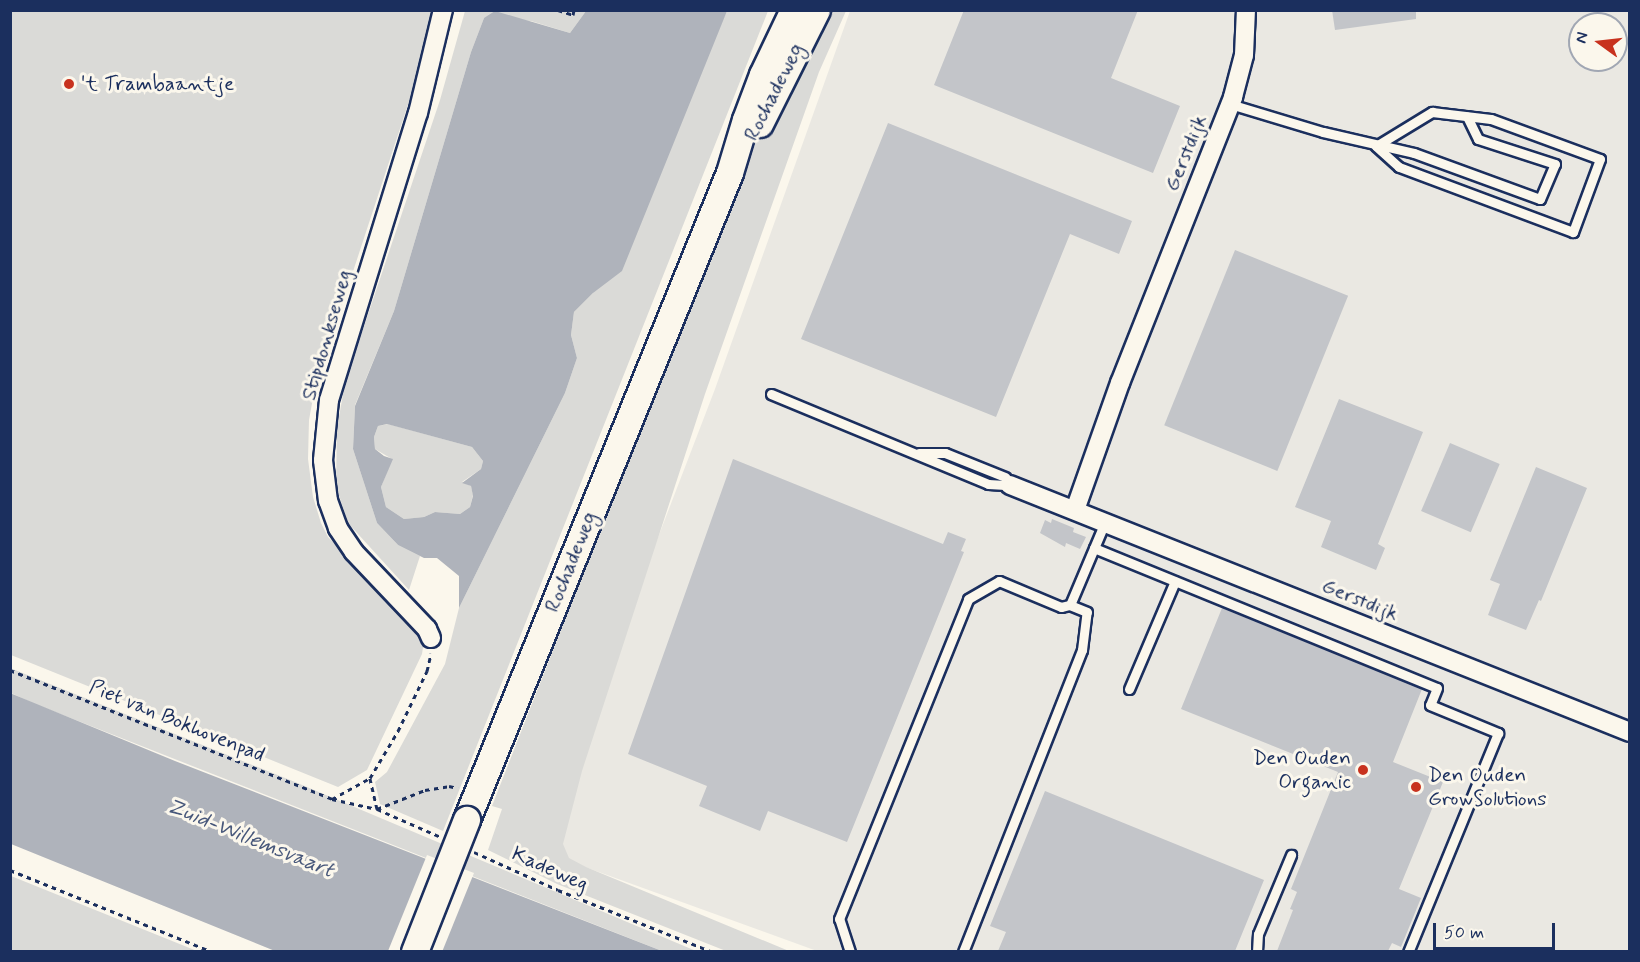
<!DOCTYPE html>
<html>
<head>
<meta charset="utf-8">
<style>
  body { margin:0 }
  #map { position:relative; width:1640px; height:962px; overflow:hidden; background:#fbf7ec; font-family:Mynerve,sans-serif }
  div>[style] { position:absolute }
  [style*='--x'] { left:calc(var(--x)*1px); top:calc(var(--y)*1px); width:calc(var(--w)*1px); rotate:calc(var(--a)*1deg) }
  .built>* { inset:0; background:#eae8e2 }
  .green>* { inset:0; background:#dadad7 }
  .water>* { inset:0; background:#afb3bb }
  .pier>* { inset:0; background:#fbf7ec }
  .building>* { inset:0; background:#c3c5c9; transform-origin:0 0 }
  .path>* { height:3px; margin-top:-1.5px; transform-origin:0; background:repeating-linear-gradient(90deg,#1b2f5e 0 4.5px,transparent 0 9px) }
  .roads { filter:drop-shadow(2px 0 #1b2f5e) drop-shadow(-2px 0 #1b2f5e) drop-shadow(0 2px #1b2f5e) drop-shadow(0 -2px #1b2f5e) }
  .lane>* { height:9px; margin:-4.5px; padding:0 4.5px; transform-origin:4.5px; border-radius:4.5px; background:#fbf7ec }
  .street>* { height:18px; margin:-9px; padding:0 9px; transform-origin:9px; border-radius:9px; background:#fbf7ec }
  .secondary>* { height:26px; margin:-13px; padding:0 13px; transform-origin:13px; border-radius:13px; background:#fbf7ec }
  .bridges { filter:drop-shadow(2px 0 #1b2f5e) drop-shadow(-2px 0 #1b2f5e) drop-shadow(0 2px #1b2f5e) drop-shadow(0 -2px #1b2f5e) }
  .secondary-bridge>* { height:26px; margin:-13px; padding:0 13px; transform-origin:13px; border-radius:13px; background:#fbf7ec }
  .dots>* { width:16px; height:16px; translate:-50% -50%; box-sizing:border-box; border:3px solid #fbf7ec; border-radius:50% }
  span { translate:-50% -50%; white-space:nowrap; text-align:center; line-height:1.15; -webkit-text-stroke:6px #fbf7ec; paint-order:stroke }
  .poi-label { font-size:21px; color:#1b2f5e }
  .left { translate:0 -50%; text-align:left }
  .right { translate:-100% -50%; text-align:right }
  .street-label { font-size:21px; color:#1b2f5e }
  .water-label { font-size:22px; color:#47577a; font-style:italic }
  .frame { position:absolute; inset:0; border:12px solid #1b2f5e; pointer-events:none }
  .north { position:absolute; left:1568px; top:12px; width:60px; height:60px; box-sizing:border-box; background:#fbf7ec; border:2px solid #a1a7b3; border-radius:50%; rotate:285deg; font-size:16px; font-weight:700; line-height:24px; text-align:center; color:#1b2f5e }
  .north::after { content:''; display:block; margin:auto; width:21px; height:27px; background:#c8321e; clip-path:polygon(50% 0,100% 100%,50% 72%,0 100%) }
  .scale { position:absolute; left:1433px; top:923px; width:122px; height:27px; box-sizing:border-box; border:3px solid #1b2f5e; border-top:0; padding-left:8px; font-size:18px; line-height:21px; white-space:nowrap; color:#1b2f5e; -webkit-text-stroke:4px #fbf7ec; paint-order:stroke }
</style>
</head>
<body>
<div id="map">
  <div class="built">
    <i style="clip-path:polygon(evenodd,850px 11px,1629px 11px,1629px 951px,817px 951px,538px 850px,715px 389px,850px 11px,1580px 24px,1616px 24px,1616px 60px,1580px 60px,1580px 24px)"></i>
  </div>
  <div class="green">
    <i style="clip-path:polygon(10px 11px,434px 11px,418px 74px,315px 387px,309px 420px,308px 459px,313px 497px,321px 523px,328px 537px,425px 634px,422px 654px,367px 770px,338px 787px,11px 655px)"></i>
    <i style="clip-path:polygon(465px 11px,586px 11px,570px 33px,531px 21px,484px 18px,471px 52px,394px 311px,355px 405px,353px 449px,377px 523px,398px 545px,420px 556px,409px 590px,348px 523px,336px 486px,337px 428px,345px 383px,440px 100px)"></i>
    <i style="clip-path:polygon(727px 11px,768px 11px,443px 831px,380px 804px,375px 782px,387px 772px,445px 664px,459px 608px,565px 393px,577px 358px,571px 335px,574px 312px,593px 293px)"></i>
    <i style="clip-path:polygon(824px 11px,846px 11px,819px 72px,705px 394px,582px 771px,563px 844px,569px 858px,586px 867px,789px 951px,726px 951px,557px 884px,488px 850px,502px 809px,492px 806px,744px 162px)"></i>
    <i style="clip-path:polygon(388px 424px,472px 447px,483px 461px,481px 469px,462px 482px,471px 486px,473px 495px,470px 507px,460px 514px,435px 512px,424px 517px,404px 519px,386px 507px,381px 487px,392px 459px,375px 449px,374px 437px,378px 426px)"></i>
    <i style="clip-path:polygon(10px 668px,295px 782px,696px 951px,662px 951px,35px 704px,11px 693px)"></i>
    <i style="clip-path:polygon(11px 876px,197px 951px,11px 951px)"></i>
  </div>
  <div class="water">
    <i style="clip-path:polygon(evenodd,495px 11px,570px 33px,586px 11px,727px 11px,622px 271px,593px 293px,574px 312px,571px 335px,577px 358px,565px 393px,459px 608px,459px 576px,437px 558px,424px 558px,398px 545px,377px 523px,353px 449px,355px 406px,394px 311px,471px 52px,484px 18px,495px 11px,387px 424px,472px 447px,483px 461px,481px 469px,462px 483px,471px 486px,473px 496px,470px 507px,460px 514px,435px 512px,424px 517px,404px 519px,386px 507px,381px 487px,393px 459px,384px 456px,375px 449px,374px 437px,378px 426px,387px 424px)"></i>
    <i style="clip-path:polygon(evenodd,10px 693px,175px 761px,662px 951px,275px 951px,11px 844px,10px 693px,423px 869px,467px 887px,463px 895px,419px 877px,423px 869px)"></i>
  </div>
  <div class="pier">
    <i style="clip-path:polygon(427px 855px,474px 873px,442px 952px,388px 951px)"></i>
  </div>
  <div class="building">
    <i style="clip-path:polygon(964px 10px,1138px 10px,1111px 78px,1180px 106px,1153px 173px,934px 85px)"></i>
    <i style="clip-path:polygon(1332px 10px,1416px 10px,1416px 19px,1335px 30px)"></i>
    <i style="clip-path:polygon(888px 123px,1132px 221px,1119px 254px,1070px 234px,996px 417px,801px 339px)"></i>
    <i style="left:1235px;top:250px;width:122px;height:189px;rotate:22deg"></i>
    <i style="clip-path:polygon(1339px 399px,1423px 432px,1378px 544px,1385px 548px,1376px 570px,1321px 547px,1331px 521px,1295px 507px)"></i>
    <i style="left:1450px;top:443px;width:54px;height:74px;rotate:23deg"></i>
    <i style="clip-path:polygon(733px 459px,943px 544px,948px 532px,966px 539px,961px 551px,964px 552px,847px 842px,768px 811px,760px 831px,699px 806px,707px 786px,628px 754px)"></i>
    <i style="clip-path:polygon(1536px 467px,1587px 488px,1541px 601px,1539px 600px,1526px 630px,1488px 615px,1500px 584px,1490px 580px)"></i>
    <i style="clip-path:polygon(1052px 519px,1074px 528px,1073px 532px,1086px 537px,1080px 549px,1066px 543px,1065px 547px,1040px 533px,1045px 520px,1051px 523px)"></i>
    <i style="clip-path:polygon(1222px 608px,1422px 689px,1393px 762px,1443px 782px,1399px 889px,1421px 898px,1401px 947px,1392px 943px,1388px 951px,1277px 951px,1293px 910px,1290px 909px,1297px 892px,1291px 889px,1338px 772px,1181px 709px)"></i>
    <i style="clip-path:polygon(1045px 791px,1264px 880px,1235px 951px,998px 951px,1006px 932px,990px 926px)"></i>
  </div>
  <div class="path">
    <i style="--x:558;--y:10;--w:16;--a:18"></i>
    <i style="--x:573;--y:15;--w:5;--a:-79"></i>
    <i style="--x:10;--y:670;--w:347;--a:21.8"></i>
    <i style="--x:332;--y:799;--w:43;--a:-28.9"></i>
    <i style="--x:332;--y:799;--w:46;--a:12.5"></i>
    <i style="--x:377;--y:809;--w:70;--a:23.6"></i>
    <i style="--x:377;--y:809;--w:32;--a:-103"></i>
    <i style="--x:370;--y:778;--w:55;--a:-59.2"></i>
    <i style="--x:398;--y:731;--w:67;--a:-64.2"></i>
    <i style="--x:427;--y:671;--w:18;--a:-77"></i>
    <i style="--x:377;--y:809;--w:52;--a:-21.6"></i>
    <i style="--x:425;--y:790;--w:24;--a:-9"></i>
    <i style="--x:449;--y:786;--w:9;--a:13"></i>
    <i style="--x:474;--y:852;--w:92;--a:24.3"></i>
    <i style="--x:558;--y:890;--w:167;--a:21.8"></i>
    <i style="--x:10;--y:870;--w:219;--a:22"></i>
  </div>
  <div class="roads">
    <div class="lane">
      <i style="--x:1230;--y:104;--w:97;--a:16.8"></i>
      <i style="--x:1323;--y:132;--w:93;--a:13"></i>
      <i style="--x:1414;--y:153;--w:134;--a:20.1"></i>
      <i style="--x:1540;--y:199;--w:38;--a:-67"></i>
      <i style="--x:1555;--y:164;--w:81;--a:-162"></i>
      <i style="--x:1478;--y:139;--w:25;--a:-116"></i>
      <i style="--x:1432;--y:112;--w:59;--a:6.8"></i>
      <i style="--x:1491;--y:119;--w:116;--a:20.2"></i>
      <i style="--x:1600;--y:159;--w:78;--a:110.3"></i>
      <i style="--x:1573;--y:232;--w:186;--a:-159.5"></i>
      <i style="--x:1399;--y:167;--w:31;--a:-138"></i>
      <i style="--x:1376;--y:146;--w:66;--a:-31.3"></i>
      <i style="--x:771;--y:394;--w:235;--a:22.5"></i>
      <i style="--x:988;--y:484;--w:22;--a:3"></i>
      <i style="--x:919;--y:453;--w:26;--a:0"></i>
      <i style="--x:945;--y:453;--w:65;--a:21.8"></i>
      <i style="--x:1094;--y:548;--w:370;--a:22.2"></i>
      <i style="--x:1437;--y:688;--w:18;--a:112"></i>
      <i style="--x:1430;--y:705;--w:74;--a:22.4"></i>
      <i style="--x:1498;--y:733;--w:237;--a:112.3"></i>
      <i style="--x:1129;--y:689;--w:117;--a:-66.9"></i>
      <i style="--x:850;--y:952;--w:35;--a:-108"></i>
      <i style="--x:839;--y:919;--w:345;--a:-68"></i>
      <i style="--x:968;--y:599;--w:36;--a:-30"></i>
      <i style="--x:999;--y:581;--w:67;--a:22.8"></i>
      <i style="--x:1061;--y:607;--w:9;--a:-13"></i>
      <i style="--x:963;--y:952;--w:325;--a:-68.5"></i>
      <i style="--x:1082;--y:650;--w:38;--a:-83"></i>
      <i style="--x:1087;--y:612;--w:18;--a:-158"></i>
      <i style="--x:1070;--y:605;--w:90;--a:-67.1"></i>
      <i style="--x:1257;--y:952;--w:18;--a:-87"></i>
      <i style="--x:1258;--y:934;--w:86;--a:-67.3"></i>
    </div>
    <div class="street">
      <i style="--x:1010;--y:485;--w:667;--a:21.72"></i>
      <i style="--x:1075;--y:510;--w:135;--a:-70.5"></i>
      <i style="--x:1120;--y:383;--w:308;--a:-68.4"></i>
      <i style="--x:1233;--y:97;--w:43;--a:-75.3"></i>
      <i style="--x:1244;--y:55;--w:45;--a:-87.5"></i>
      <i style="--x:431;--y:638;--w:10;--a:-114"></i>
      <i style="--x:427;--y:629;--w:106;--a:-133.5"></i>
      <i style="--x:354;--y:552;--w:29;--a:-124"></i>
      <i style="--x:338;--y:528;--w:29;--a:-110"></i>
      <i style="--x:328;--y:501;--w:41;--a:-97"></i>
      <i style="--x:323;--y:460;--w:60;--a:-84.3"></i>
      <i style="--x:329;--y:400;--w:300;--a:-72.8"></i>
      <i style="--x:418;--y:113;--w:106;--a:-76.4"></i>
    </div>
    <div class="secondary">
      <i style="--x:760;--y:124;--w:127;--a:-63.4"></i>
      <i style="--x:467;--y:820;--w:698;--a:-67.88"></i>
      <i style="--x:730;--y:173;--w:55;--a:-73.2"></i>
      <i style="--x:746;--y:120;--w:48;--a:-69.3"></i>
      <i style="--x:763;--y:75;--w:72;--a:-64.5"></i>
    </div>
  </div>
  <div class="bridges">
    <div class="secondary-bridge">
      <i style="--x:415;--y:952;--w:142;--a:-68.5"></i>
    </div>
  </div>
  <div class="dots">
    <i style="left:69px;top:84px;background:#c8321e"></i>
    <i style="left:1363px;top:770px;background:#c8321e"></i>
    <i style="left:1416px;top:787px;background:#c8321e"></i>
  </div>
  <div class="poi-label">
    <span class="left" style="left:81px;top:84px">'t Trambaantje</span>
    <span class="right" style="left:1351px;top:770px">Den Ouden<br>Organic</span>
    <span class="left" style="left:1428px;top:787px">Den Ouden<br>GrowSolutions</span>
  </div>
  <div class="street-label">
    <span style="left:774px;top:92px;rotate:-63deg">Rochadeweg</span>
    <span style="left:1186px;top:153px;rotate:-68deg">Gerstdijk</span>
    <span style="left:327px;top:335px;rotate:-74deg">Stipdonkseweg</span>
    <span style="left:571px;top:562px;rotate:-68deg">Rochadeweg</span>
    <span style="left:1360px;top:600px;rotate:22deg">Gerstdijk</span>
    <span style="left:177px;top:721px;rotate:22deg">Piet van Bokhovenpad</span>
    <span style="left:550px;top:869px;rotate:24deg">Kadeweg</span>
  </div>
  <div class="water-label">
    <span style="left:250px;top:839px;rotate:22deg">Zuid-Willemsvaart</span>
  </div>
  <div class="frame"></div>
  <div class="north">N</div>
  <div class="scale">50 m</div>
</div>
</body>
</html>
